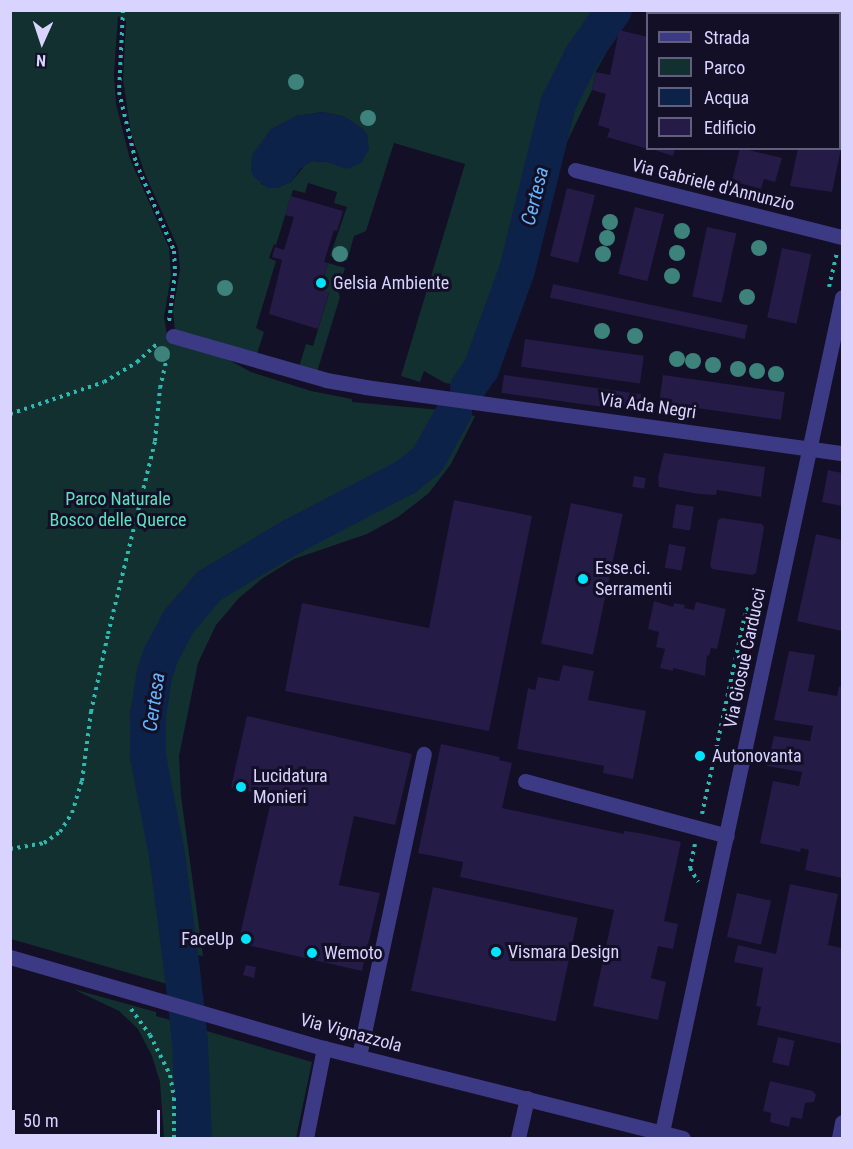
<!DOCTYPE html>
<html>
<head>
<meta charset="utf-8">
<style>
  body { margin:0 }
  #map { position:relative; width:853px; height:1149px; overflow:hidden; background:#130f26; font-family:"Roboto Condensed",sans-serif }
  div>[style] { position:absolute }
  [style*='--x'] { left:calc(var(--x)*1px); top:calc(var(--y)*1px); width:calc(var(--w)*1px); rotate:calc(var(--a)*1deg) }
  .green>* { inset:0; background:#12302f }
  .water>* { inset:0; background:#0c2248 }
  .river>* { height:36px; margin:-18px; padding:0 18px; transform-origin:18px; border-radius:18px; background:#0c2248 }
  .building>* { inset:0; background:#241b47; transform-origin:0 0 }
  .path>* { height:4px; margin-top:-2px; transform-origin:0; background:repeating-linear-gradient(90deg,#2fb8b0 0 3px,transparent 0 7.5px) }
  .minor>* { height:15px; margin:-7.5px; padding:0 7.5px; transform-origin:7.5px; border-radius:7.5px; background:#3d3a85 }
  .trees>* { width:16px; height:16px; margin:-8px; border-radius:50%; background:#3d827b }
  .dots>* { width:16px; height:16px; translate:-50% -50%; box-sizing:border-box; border:3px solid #130f26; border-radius:50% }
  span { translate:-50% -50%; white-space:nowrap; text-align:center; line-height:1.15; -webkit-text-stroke:6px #130f26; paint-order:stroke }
  .street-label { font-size:18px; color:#d9d4ff }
  .poi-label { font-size:18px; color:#d9d4ff }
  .left { translate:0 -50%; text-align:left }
  .right { translate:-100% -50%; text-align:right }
  .park-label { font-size:18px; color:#5fe0c0 }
  .water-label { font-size:20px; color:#62b6ff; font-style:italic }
  .frame { position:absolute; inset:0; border:12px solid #d9d4ff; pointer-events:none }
  .legend { position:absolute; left:646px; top:12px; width:195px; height:138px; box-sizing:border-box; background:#130f26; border:2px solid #625e7d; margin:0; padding:8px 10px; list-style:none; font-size:18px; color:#d9d4ff }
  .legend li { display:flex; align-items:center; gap:12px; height:30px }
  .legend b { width:30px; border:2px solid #625e7d }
  .north { position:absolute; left:12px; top:12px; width:60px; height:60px; -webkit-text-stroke:4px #130f26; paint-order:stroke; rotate:183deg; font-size:16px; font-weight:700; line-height:24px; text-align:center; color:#d9d4ff }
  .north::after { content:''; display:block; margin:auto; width:21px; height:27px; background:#d9d4ff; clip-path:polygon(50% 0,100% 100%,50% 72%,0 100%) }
  .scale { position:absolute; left:12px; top:1110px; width:148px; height:27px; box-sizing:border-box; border:3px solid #d9d4ff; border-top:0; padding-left:8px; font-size:18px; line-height:21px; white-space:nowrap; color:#d9d4ff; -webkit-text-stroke:4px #130f26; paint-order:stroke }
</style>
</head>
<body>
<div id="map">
  <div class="green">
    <i style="clip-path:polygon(evenodd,10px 11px,597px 11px,547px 91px,493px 312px,479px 348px,467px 366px,458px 385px,445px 383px,424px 371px,420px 382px,401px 376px,465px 164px,394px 143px,366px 231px,354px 236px,347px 261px,330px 256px,347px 207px,334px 203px,337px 192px,308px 183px,305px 193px,293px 190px,276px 245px,274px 244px,269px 258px,276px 261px,256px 328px,264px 332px,256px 357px,175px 331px,173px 311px,180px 269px,178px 248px,145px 174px,131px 133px,123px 80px,126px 21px,118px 16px,114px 75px,116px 104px,130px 159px,169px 248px,171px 276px,164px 317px,167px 334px,175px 343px,229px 360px,251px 372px,311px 391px,352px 399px,352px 402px,441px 410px,424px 441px,400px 464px,365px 488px,209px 574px,178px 602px,157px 635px,142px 680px,139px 751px,174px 986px,11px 939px,10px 11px,323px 112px,345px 117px,326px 162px,312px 161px,305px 165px,291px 182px,276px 188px,261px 184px,296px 116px,323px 112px)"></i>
    <i style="clip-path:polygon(619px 30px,596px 71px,592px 90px,563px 150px,556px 179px,561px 139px,572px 89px)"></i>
    <i style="clip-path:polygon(328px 263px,345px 268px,338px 291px,340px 297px,317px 372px,299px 367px,306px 344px,313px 346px,329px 293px,320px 290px)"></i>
    <i style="clip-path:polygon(464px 414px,475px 416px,451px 464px,429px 493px,398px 517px,367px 534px,294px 559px,263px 578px,239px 598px,216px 625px,198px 663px,179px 756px,181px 796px,203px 956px,192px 954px,162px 737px,165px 700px,176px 654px,195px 619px,224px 589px,420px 478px,443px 455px)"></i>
    <i style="clip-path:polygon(73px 989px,156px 1012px,156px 1016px,178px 1022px,181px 1054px,182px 1138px,164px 1138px,160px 1082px,152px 1056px,138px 1029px,119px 1011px)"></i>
    <i style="clip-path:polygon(200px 1029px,312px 1062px,296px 1138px,205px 1138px)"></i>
  </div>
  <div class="water">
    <i style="clip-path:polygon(323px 112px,345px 117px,362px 128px,367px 134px,369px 149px,361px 163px,347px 169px,326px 162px,312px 161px,300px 169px,291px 182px,276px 188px,268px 188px,255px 178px,251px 171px,252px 155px,271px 129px,296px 116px)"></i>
  </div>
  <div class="river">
    <i style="--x:468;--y:387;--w:22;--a:-54"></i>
    <i style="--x:481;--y:369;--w:105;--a:-70"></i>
    <i style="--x:517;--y:270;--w:171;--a:-76.1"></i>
    <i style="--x:558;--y:104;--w:54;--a:-63.4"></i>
    <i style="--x:582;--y:56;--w:56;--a:-55.2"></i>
    <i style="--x:194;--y:1138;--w:97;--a:-92.4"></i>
    <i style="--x:190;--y:1041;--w:71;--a:-96.4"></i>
    <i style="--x:182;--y:970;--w:116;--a:-97.4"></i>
    <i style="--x:167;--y:855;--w:101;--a:-100.9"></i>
    <i style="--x:148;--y:756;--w:41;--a:-90"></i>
    <i style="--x:148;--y:715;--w:39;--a:-81"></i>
    <i style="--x:154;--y:676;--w:22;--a:-72"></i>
    <i style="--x:161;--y:655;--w:40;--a:-62"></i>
    <i style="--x:180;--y:620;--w:45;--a:-49.5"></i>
    <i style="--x:209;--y:586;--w:96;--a:-30.9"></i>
    <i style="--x:291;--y:537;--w:130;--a:-27.6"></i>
    <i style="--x:406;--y:477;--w:28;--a:-39"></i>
    <i style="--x:428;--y:459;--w:54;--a:-61"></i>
  </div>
  <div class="building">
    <i style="left:670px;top:10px;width:66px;height:4px"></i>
    <i style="left:773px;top:10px;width:60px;height:4px"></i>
    <i style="left:840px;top:23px;width:2px;height:29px;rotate:27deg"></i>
    <i style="clip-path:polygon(619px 30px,648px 37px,648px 149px,607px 137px,610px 129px,598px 125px,606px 94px,592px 90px,596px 72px,610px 75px)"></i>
    <i style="clip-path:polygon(840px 135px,842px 136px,842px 144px,832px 192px,790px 186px,798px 148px,840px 148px)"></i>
    <i style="clip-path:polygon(648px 148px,675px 148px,673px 156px)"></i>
    <i style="clip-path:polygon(740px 148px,782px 158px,775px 182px,764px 179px,761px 189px,732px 181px)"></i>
    <i style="left:567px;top:188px;width:29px;height:70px;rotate:14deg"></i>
    <i style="clip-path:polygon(291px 196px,343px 211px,337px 231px,334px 230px,324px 262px,328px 263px,320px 290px,329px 292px,318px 329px,269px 314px,282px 260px,272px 257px,275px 247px,284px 250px,294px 217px,285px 215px)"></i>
    <i style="left:635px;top:207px;width:30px;height:69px;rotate:14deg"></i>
    <i style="left:707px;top:227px;width:30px;height:71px;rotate:12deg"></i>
    <i style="left:782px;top:248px;width:30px;height:71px;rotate:12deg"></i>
    <i style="left:553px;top:284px;width:199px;height:14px;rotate:12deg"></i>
    <i style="left:525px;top:339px;width:120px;height:28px;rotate:8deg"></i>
    <i style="left:504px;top:375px;width:144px;height:18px;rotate:8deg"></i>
    <i style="left:663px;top:375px;width:123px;height:28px;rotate:8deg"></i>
    <i style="clip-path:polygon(664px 453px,765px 467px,761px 497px,717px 490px,716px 495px,699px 494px,659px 487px,658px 477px)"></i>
    <i style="clip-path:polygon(828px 470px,842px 473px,842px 506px,822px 502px)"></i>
    <i style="left:634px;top:476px;width:12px;height:11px;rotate:9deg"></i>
    <i style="clip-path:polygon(454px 500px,532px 516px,489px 731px,285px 691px,302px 603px,429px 628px)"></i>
    <i style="left:571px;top:503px;width:53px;height:144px;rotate:12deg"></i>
    <i style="left:676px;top:504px;width:18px;height:24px;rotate:9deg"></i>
    <i style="clip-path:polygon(722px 518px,762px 524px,764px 528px,756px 573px,752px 575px,712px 569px,710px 565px,718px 520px)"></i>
    <i style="clip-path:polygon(816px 534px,842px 540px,842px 631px,797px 621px)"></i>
    <i style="left:669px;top:544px;width:17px;height:24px;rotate:10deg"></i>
    <i style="clip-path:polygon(654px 601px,673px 607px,674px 603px,685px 605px,684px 608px,694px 610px,696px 602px,726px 609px,717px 649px,711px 648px,709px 656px,707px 655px,705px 676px,673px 668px,673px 671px,660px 668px,665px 649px,656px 647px,659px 632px,648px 629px)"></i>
    <i style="clip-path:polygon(789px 651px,815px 655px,808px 691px,837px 696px,839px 686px,842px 687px,842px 878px,805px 870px,809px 850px,801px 848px,800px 852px,760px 843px,773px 781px,799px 786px,802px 772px,767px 766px,774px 736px,810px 741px,813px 726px,774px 720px)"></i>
    <i style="clip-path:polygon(563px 665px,594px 671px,588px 700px,646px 711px,633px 779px,603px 773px,604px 766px,517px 749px,528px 688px,535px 690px,538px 677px,559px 681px)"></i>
    <i style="clip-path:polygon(247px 716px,412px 754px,395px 825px,354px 816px,339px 885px,380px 893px,362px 971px,238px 943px,272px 797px,231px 787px)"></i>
    <i style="clip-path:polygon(441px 744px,500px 757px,499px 760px,512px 763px,502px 808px,624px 834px,624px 831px,639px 833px,681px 842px,664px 921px,678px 924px,673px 949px,658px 946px,651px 978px,666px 982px,658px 1020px,593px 1006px,614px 910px,460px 877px,463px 862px,418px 853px)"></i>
    <i style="clip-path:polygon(790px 884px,838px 894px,828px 945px,842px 948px,842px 1044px,757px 1025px,761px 1007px,756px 1006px,763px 968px,734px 962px,738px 945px,776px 954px)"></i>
    <i style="left:433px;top:887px;width:148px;height:106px;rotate:12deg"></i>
    <i style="left:737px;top:893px;width:35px;height:45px;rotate:13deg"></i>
    <i style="clip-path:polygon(246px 965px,256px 967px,254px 978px,243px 975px)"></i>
    <i style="left:778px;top:1037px;width:17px;height:26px;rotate:13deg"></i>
    <i style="clip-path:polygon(770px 1081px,813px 1091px,816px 1095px,814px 1102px,805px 1103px,802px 1119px,791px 1117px,789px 1127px,770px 1122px,771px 1113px,763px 1111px)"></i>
  </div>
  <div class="path">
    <i style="--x:123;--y:10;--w:82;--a:92.8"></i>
    <i style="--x:119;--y:92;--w:73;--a:76.5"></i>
    <i style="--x:136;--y:163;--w:96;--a:66.6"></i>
    <i style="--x:174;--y:251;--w:22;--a:87"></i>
    <i style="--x:175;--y:273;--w:49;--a:97"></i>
    <i style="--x:829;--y:287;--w:37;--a:-77"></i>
    <i style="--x:10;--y:414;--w:99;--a:-18.8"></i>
    <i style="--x:104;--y:382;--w:39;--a:-31"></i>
    <i style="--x:137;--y:362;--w:28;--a:-42"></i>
    <i style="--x:702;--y:814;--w:209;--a:-77.8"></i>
    <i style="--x:746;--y:610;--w:15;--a:-37"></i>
    <i style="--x:695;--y:844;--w:25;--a:102"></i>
    <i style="--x:690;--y:868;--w:16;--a:60"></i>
    <i style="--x:10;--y:849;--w:35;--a:-10"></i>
    <i style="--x:44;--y:843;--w:19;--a:-35"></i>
    <i style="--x:60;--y:832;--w:22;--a:-58"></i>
    <i style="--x:72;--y:813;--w:34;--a:-73"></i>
    <i style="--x:82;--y:781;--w:70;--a:-82.6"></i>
    <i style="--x:91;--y:712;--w:80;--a:-77.7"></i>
    <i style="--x:108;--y:634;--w:199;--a:-76.3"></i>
    <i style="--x:155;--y:441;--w:53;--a:-84.6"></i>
    <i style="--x:160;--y:388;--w:37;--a:-77"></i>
    <i style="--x:131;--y:1009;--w:32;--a:54"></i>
    <i style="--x:150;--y:1035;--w:45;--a:63.4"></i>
    <i style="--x:170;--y:1075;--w:23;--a:80"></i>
    <i style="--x:174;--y:1098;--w:40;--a:90"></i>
  </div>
  <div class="minor">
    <i style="--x:840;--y:78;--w:2;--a:27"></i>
    <i style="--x:575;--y:170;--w:275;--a:14.1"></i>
    <i style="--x:173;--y:336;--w:159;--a:16"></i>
    <i style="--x:326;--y:380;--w:40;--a:10"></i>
    <i style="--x:365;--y:387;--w:482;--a:7.9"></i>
    <i style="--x:525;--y:781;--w:209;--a:15.2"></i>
    <i style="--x:10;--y:957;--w:327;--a:16.2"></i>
    <i style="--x:324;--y:1048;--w:370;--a:14.1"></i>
    <i style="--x:359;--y:1056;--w:309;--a:-77.9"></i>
    <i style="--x:662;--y:1132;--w:854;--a:-77.83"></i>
    <i style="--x:306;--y:1138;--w:92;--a:-78.7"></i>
    <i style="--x:518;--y:1138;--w:41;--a:-77.3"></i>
    <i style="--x:839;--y:1138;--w:16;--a:-79"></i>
  </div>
  <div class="trees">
    <i style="left:296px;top:82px"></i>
    <i style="left:368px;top:118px"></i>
    <i style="left:610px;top:222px"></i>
    <i style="left:682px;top:231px"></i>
    <i style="left:607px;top:238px"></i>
    <i style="left:759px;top:248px"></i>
    <i style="left:677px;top:253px"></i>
    <i style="left:340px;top:254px"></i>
    <i style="left:603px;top:254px"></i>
    <i style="left:672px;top:276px"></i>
    <i style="left:225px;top:288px"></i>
    <i style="left:747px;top:297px"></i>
    <i style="left:602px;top:331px"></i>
    <i style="left:635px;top:336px"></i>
    <i style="left:162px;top:354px"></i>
    <i style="left:677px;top:359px"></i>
    <i style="left:693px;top:361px"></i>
    <i style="left:713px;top:365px"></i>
    <i style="left:738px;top:369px"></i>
    <i style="left:757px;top:371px"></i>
    <i style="left:776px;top:374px"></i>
  </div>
  <div class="dots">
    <i style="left:321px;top:283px;background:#00e5ff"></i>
    <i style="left:583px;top:579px;background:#00e5ff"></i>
    <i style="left:700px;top:756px;background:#00e5ff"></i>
    <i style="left:241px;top:787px;background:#00e5ff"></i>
    <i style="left:246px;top:939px;background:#00e5ff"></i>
    <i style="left:496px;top:952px;background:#00e5ff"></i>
    <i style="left:312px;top:953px;background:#00e5ff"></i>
  </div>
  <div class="street-label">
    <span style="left:713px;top:185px;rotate:14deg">Via Gabriele d'Annunzio</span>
    <span style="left:648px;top:406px;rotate:8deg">Via Ada Negri</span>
    <span style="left:745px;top:658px;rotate:-78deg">Via Giosuè Carducci</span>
    <span style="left:351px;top:1033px;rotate:15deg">Via Vignazzola</span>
  </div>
  <div class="poi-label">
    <span class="left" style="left:333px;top:283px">Gelsia Ambiente</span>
    <span class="left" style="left:595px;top:579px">Esse.ci.<br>Serramenti</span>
    <span class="left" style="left:712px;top:756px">Autonovanta</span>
    <span class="left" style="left:253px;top:787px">Lucidatura<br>Monieri</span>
    <span class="right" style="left:234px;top:939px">FaceUp</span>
    <span class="left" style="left:508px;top:952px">Vismara Design</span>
    <span class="left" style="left:324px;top:953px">Wemoto</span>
  </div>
  <div class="park-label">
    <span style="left:118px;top:510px">Parco Naturale<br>Bosco delle Querce</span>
  </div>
  <div class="water-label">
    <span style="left:535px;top:196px;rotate:-76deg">Certesa</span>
    <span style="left:154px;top:702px;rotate:-82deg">Certesa</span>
  </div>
  <div class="frame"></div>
  <ul class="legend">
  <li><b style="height:8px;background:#3d3a85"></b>Strada</li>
  <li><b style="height:16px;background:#12302f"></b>Parco</li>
  <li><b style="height:16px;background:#0c2248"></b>Acqua</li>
  <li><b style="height:16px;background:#241b47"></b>Edificio</li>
  </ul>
  <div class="north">N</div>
  <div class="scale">50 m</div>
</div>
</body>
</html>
